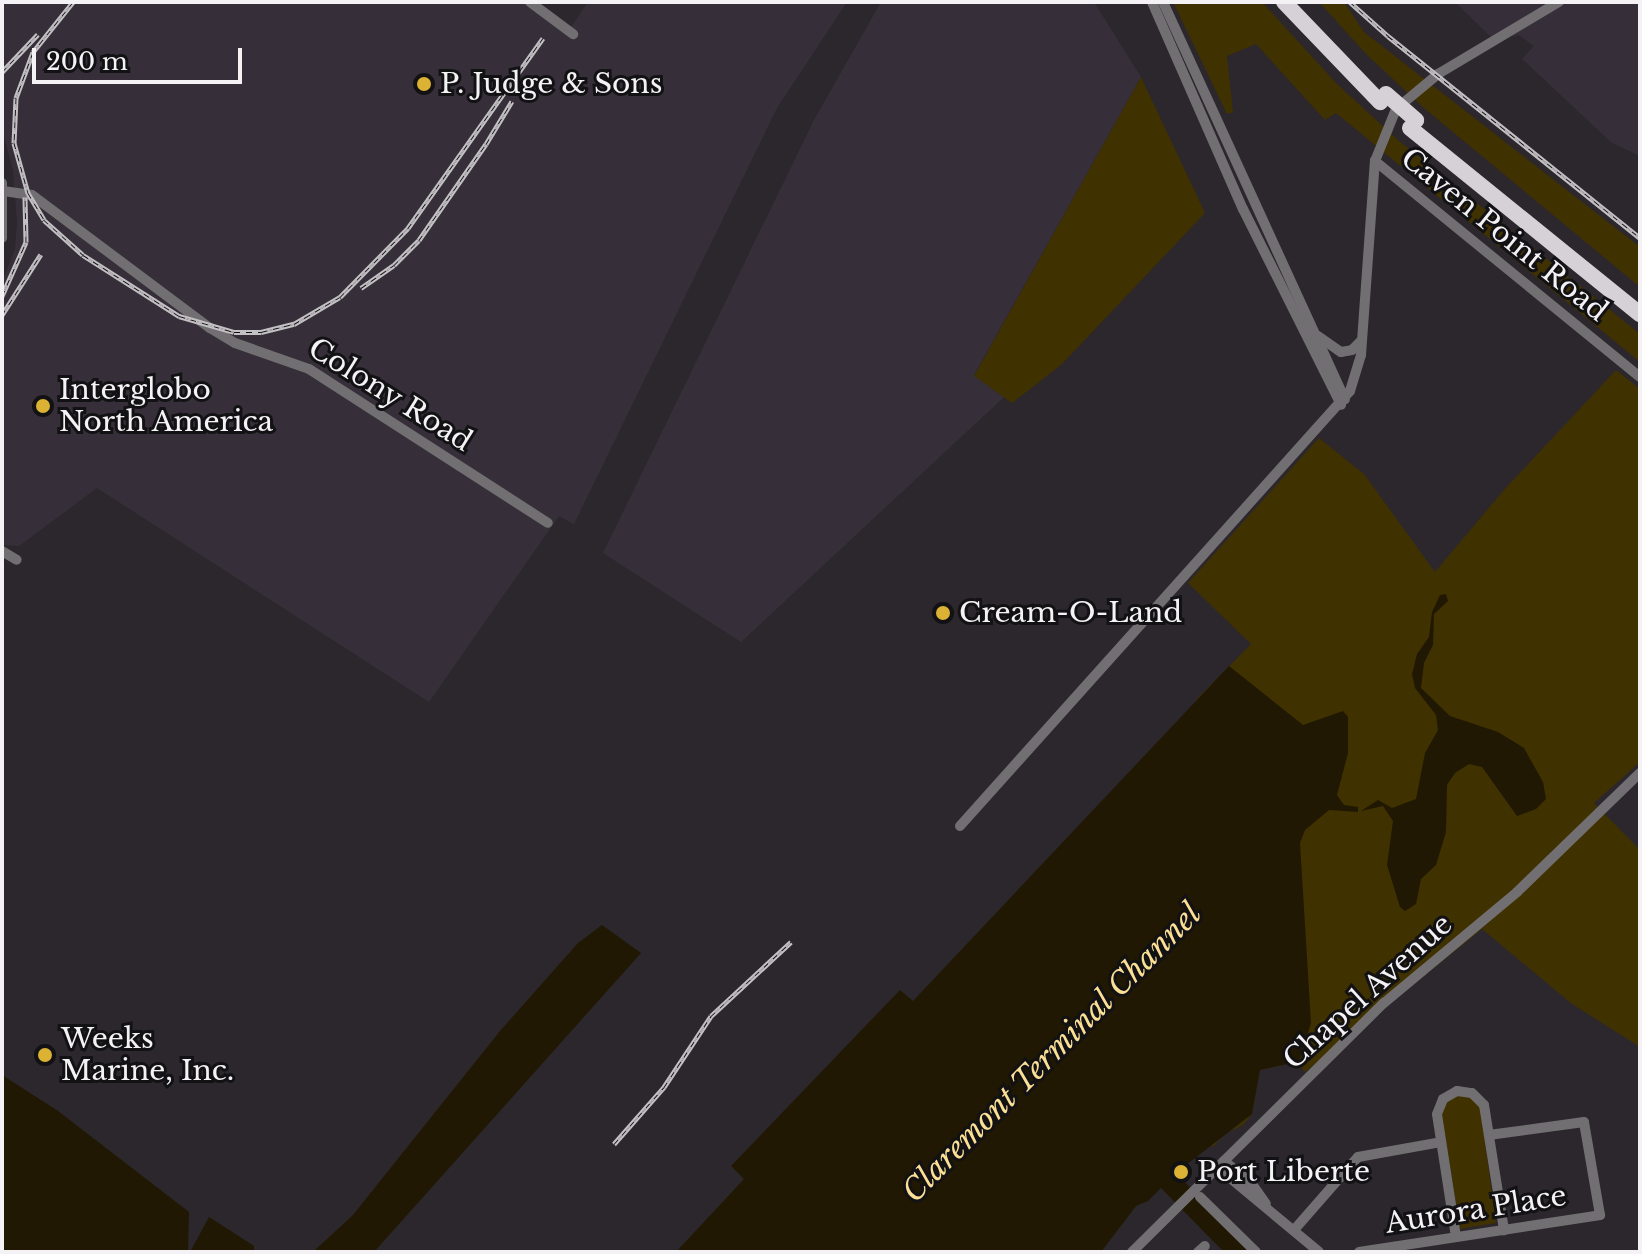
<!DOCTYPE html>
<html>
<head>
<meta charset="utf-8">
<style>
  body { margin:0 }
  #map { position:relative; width:1642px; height:1254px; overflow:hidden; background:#2b272c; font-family:"Libre Baskerville",serif }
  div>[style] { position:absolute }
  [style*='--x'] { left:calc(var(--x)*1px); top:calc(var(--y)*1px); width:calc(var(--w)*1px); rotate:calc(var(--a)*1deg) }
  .built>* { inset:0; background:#362f39 }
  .green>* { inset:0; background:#403101 }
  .water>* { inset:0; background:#201802 }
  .minor>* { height:10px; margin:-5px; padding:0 5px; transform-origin:5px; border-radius:5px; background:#716f71 }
  .highway>* { height:16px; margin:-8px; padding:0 8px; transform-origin:8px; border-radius:8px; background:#d6d1d7 }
  .rail>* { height:5px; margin-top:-2.5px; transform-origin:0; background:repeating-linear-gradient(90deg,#121113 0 6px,#c4c1c5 0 12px); box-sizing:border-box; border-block:2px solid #c4c1c5 }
  .highway-bridge>* { height:16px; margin:-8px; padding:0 8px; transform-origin:8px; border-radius:8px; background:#d6d1d7 }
  .dots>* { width:22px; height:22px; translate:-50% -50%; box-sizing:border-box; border:4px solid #121113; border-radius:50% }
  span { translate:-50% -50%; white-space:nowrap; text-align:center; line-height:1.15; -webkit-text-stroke:6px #121113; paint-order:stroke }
  .poi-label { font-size:28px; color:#f4f2f5 }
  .left { translate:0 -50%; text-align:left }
  .street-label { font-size:28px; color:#f4f2f5 }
  .water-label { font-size:30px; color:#fadf94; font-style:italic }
  .frame { position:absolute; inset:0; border:4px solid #f4f2f5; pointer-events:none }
  .scale { position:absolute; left:32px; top:48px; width:210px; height:36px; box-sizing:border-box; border:4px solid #f4f2f5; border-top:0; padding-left:10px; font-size:24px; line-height:28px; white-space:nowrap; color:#f4f2f5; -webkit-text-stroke:6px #121113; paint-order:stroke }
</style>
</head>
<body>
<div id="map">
  <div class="built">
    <i style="clip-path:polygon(2px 2px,530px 2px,569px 30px,588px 2px,847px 2px,777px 108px,574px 524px,559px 516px,429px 702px,97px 488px,19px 546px,2px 545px,2px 282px,15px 249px,17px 222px,13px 170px,2px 129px)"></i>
    <i style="clip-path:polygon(881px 2px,1094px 2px,1141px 77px,974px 375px,1004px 397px,741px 642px,603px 553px,814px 120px)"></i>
    <i style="clip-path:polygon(1455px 2px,1640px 2px,1640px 156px,1612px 143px,1522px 59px,1534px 46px,1519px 35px,1494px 40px)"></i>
  </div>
  <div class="green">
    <i style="clip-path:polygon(1173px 2px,1262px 2px,1337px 84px,1398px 140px,1640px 334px,1640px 362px,1336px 113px,1325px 120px,1256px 44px,1227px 56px,1233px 112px,1227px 114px)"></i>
    <i style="clip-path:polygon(1319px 2px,1344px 2px,1364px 32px,1640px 247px,1640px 287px,1425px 109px,1367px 55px)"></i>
    <i style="clip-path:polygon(1141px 77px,1205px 213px,1061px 365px,1012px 403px,974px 376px)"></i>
    <i style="clip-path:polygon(1616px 370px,1640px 389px,1640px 762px,1594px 803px,1640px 850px,1640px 1047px,1572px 1004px,1482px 929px,1305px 1072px,1297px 1062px,1260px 1070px,1252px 1114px,1243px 1125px,1224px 1134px,1212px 1148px,1196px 700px,1251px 644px,1188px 583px,1319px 438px,1364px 474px,1435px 572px,1503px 491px)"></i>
    <i style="clip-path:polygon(1454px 1095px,1472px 1098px,1480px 1107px,1496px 1223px,1460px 1229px,1442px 1115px,1446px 1101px)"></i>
  </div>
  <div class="water">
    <i style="clip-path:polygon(1446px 594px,1448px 601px,1434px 614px,1433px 645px,1424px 663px,1421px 688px,1450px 716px,1498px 732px,1524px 748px,1543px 782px,1546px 799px,1536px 809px,1517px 816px,1482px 767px,1469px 764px,1455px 773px,1447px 785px,1446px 832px,1436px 865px,1421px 879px,1416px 904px,1405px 911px,1400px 907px,1387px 865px,1393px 821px,1383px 806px,1361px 811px,1378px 800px,1392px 808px,1416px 799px,1425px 753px,1438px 730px,1436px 715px,1415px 688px,1412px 674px,1417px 654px,1429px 637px,1432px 612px,1440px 595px)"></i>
    <i style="clip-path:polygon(1229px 666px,1303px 725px,1343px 711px,1348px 717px,1348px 753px,1337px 795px,1344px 805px,1358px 807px,1358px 812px,1329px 810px,1305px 830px,1300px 843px,1311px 1023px,1301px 1057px,1297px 1062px,1260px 1070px,1252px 1114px,1186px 1165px,1179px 1176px,1253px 1252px,1224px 1252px,1161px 1188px,1148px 1201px,1136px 1206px,1101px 1252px,676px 1252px,744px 1179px,731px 1166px,900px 990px,913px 1001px)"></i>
    <i style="clip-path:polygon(602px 925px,641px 953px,374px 1252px,313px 1252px,353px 1215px,500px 1031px,578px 943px)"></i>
    <i style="clip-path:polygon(2px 1075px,58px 1111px,189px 1212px,188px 1252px,2px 1252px)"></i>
    <i style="clip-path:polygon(209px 1217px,254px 1246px,254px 1252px,190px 1252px)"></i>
  </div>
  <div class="minor">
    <i style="--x:530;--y:2;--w:54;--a:36.7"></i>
    <i style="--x:1152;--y:2;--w:226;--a:66.3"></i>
    <i style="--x:1243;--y:209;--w:219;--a:63.4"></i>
    <i style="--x:1163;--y:2;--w:437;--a:65.4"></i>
    <i style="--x:1375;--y:161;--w:342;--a:39.2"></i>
    <i style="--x:2;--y:183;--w:55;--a:90"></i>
    <i style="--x:3;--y:191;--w:29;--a:8"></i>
    <i style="--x:32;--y:195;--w:222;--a:36.8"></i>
    <i style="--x:210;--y:328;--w:29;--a:31"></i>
    <i style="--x:235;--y:343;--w:78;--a:19.4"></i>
    <i style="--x:309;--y:369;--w:284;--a:32.8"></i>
    <i style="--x:1318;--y:336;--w:28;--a:35"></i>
    <i style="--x:1341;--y:352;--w:11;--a:-10"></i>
    <i style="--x:1352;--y:350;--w:14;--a:-45"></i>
    <i style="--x:2;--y:551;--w:17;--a:31"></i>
    <i style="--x:960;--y:826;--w:584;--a:-48.12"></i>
    <i style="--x:1350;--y:391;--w:38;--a:-73"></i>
    <i style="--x:1361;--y:355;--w:195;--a:-85.9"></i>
    <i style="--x:1375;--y:161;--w:56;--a:-68"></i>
    <i style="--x:1396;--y:109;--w:55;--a:-39.8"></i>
    <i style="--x:1438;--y:74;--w:141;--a:-30.8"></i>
    <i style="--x:1224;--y:1161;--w:36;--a:39"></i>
    <i style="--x:1252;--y:1184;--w:24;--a:55"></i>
    <i style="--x:1218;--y:1168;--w:131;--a:39.7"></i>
    <i style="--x:1200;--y:1197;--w:78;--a:44.5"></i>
    <i style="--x:1294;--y:1230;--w:97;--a:-48.8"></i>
    <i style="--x:1358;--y:1157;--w:84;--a:-10.2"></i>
    <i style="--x:1456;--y:1237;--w:124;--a:-98.8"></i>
    <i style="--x:1437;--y:1114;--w:16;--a:-68"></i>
    <i style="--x:1443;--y:1099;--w:16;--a:-30"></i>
    <i style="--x:1457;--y:1091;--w:15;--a:8"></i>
    <i style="--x:1472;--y:1093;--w:17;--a:45"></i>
    <i style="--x:1484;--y:1105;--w:127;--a:80.9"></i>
    <i style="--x:1132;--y:1252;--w:354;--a:-44.7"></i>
    <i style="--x:1384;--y:1003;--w:173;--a:-39.8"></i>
    <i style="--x:1517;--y:892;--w:171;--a:-44.1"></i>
    <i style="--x:1198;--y:1252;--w:9;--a:-41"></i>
    <i style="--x:1359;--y:1252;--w:244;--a:-8.7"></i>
    <i style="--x:1600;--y:1215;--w:94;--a:-99.8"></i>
    <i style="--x:1584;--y:1122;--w:96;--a:172.2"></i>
  </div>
  <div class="highway">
    <i style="--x:1284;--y:2;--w:139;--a:46.2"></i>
    <i style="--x:1410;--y:128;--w:296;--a:39"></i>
  </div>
  <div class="rail">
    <i style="--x:73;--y:2;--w:64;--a:128.7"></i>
    <i style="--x:33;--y:52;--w:49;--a:110.3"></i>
    <i style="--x:16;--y:98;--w:45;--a:92.5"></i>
    <i style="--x:14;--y:143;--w:52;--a:74.4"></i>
    <i style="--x:28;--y:193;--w:31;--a:59"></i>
    <i style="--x:44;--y:220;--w:52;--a:41.9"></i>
    <i style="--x:83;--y:255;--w:114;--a:32.4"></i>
    <i style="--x:179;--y:316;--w:57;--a:16.2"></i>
    <i style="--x:234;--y:332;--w:27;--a:0"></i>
    <i style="--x:261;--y:332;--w:34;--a:-14"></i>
    <i style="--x:294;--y:324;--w:53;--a:-30.4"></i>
    <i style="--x:340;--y:297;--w:97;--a:-45.4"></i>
    <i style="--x:408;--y:228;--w:233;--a:-54.6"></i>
    <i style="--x:1350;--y:2;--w:51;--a:41.8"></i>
    <i style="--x:1388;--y:36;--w:323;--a:38.7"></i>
    <i style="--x:2;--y:72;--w:52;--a:-46.5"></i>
    <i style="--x:361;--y:288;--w:40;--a:-34.9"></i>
    <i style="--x:394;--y:265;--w:35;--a:-45"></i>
    <i style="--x:419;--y:240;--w:117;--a:-55.1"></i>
    <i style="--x:486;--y:144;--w:50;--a:-58.8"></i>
    <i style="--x:2;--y:296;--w:59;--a:-66"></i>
    <i style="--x:26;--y:242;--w:45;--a:-91.3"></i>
    <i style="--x:2;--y:315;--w:72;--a:-57.4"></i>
    <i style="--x:614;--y:1144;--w:76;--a:-48.7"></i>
    <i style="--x:664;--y:1087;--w:85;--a:-56.5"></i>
    <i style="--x:711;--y:1016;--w:109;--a:-42.8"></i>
  </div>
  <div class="highway-bridge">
    <i style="--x:1386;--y:94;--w:40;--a:41"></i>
  </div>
  <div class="dots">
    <i style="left:424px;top:84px;background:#dbb233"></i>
    <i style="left:43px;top:406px;background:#dbb233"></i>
    <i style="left:943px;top:613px;background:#dbb233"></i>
    <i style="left:45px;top:1055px;background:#dbb233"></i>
    <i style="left:1181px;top:1172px;background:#dbb233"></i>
  </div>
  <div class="poi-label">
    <span class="left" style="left:440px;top:84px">P. Judge &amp; Sons</span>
    <span class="left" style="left:59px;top:406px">Interglobo<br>North America</span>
    <span class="left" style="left:959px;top:613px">Cream-O-Land</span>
    <span class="left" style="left:61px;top:1055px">Weeks<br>Marine, Inc.</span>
    <span class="left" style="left:1197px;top:1172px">Port Liberte</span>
  </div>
  <div class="street-label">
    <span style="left:1504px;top:235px;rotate:39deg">Caven Point Road</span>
    <span style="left:390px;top:395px;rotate:32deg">Colony Road</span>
    <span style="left:1368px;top:992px;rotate:-42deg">Chapel Avenue</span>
    <span style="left:1476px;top:1210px;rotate:-9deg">Aurora Place</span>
  </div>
  <div class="water-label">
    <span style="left:1052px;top:1053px;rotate:-45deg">Claremont Terminal Channel</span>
  </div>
  <div class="frame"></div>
  <div class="scale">200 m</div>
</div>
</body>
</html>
